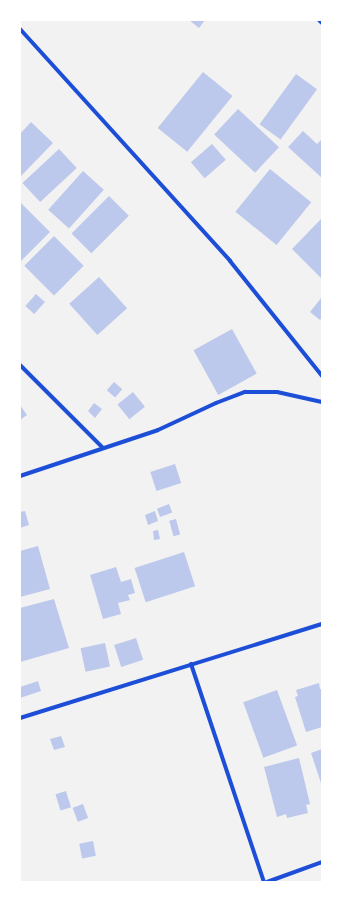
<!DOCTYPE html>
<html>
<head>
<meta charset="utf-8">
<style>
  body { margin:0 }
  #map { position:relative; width:342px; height:902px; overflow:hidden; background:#f2f2f2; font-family:Lora,serif }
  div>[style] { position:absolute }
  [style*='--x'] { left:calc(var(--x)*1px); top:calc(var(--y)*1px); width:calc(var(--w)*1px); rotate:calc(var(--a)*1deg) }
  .building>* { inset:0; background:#bdc9ec; transform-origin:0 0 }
  .minor>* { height:4px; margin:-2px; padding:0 2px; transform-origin:2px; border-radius:2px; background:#1d4ed8 }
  span { translate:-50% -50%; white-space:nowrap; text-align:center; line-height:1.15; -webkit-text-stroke:3px #fff; paint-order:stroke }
  .frame { position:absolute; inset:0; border:21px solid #fff; pointer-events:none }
</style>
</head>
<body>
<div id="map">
  <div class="building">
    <i style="clip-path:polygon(189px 20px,205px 20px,199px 28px)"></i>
    <i style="left:203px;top:72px;width:38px;height:72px;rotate:39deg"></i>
    <i style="left:296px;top:74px;width:26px;height:62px;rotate:36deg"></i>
    <i style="left:238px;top:109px;width:56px;height:35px;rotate:43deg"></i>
    <i style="clip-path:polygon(31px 122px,53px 143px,20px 177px,20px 134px)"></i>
    <i style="clip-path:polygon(303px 131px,317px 144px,322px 139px,322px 178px,288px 147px)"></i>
    <i style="left:212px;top:144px;width:21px;height:28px;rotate:49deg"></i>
    <i style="left:59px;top:149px;width:26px;height:50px;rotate:47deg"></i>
    <i style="left:270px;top:169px;width:53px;height:55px;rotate:39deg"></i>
    <i style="left:83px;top:171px;width:28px;height:52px;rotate:42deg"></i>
    <i style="left:109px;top:196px;width:28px;height:53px;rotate:45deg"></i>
    <i style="clip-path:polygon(20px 202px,50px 232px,20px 262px)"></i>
    <i style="clip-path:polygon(322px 218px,322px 277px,321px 278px,292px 249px)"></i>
    <i style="left:54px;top:236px;width:42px;height:42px;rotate:45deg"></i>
    <i style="left:99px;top:277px;width:42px;height:40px;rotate:48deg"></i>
    <i style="left:36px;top:294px;width:12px;height:16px;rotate:42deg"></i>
    <i style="clip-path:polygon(322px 297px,322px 317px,320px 320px,310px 312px)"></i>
    <i style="left:232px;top:329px;width:51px;height:44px;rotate:61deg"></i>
    <i style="left:114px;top:382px;width:11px;height:11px;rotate:41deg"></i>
    <i style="left:133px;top:392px;width:19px;height:20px;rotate:51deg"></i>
    <i style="clip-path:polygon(94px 403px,102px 409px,95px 418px,88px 411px)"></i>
    <i style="clip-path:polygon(20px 405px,27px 415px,20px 420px)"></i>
    <i style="left:175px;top:464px;width:20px;height:26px;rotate:72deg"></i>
    <i style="left:169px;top:504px;width:9px;height:13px;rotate:69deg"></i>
    <i style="clip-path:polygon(25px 511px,29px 525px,20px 528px,20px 512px)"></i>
    <i style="clip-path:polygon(155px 511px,158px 521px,148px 525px,145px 515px)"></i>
    <i style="left:176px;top:519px;width:16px;height:7px;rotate:75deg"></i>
    <i style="clip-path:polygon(158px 530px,160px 539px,154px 540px,153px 531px)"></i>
    <i style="clip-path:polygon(38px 546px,50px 589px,20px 597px,20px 551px)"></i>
    <i style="left:184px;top:552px;width:36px;height:52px;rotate:72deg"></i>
    <i style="clip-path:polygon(116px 567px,121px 582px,131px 579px,135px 593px,128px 595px,130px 600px,118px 603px,121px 614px,103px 619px,90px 575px)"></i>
    <i style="clip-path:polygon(54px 599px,69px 648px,20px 662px,20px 608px)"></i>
    <i style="left:136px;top:638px;width:23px;height:23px;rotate:72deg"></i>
    <i style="left:105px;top:643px;width:24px;height:25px;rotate:78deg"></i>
    <i style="clip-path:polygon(38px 681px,41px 691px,20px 698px,20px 687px)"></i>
    <i style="clip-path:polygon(319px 683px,320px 689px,322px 689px,322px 727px,306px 732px,295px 697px,298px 696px,296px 690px)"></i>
    <i style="left:277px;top:690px;width:59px;height:36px;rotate:70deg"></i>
    <i style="clip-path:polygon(61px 736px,65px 747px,54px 750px,50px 739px)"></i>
    <i style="clip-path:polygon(322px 749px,322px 786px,311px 753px)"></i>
    <i style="clip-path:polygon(299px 758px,310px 804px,306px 805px,308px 813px,287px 818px,286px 814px,277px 817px,264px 767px)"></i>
    <i style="left:66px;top:791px;width:17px;height:11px;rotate:73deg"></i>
    <i style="left:83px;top:804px;width:15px;height:11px;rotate:70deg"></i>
    <i style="left:93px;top:841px;width:15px;height:14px;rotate:79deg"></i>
  </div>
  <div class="minor">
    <i style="--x:319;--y:20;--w:4;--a:45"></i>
    <i style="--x:20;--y:29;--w:313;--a:47.8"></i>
    <i style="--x:230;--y:261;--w:147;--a:51.3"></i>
    <i style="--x:20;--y:365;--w:116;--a:45"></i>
    <i style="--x:20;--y:476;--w:145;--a:-18.4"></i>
    <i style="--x:158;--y:430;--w:64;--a:-25"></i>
    <i style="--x:216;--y:403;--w:31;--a:-21"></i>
    <i style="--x:245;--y:392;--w:32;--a:0"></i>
    <i style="--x:277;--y:392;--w:46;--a:12.5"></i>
    <i style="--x:191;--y:664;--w:230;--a:71.5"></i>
    <i style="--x:20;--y:718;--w:316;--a:-17.3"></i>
    <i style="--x:267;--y:882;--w:59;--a:-20"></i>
  </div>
  <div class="frame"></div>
</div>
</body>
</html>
